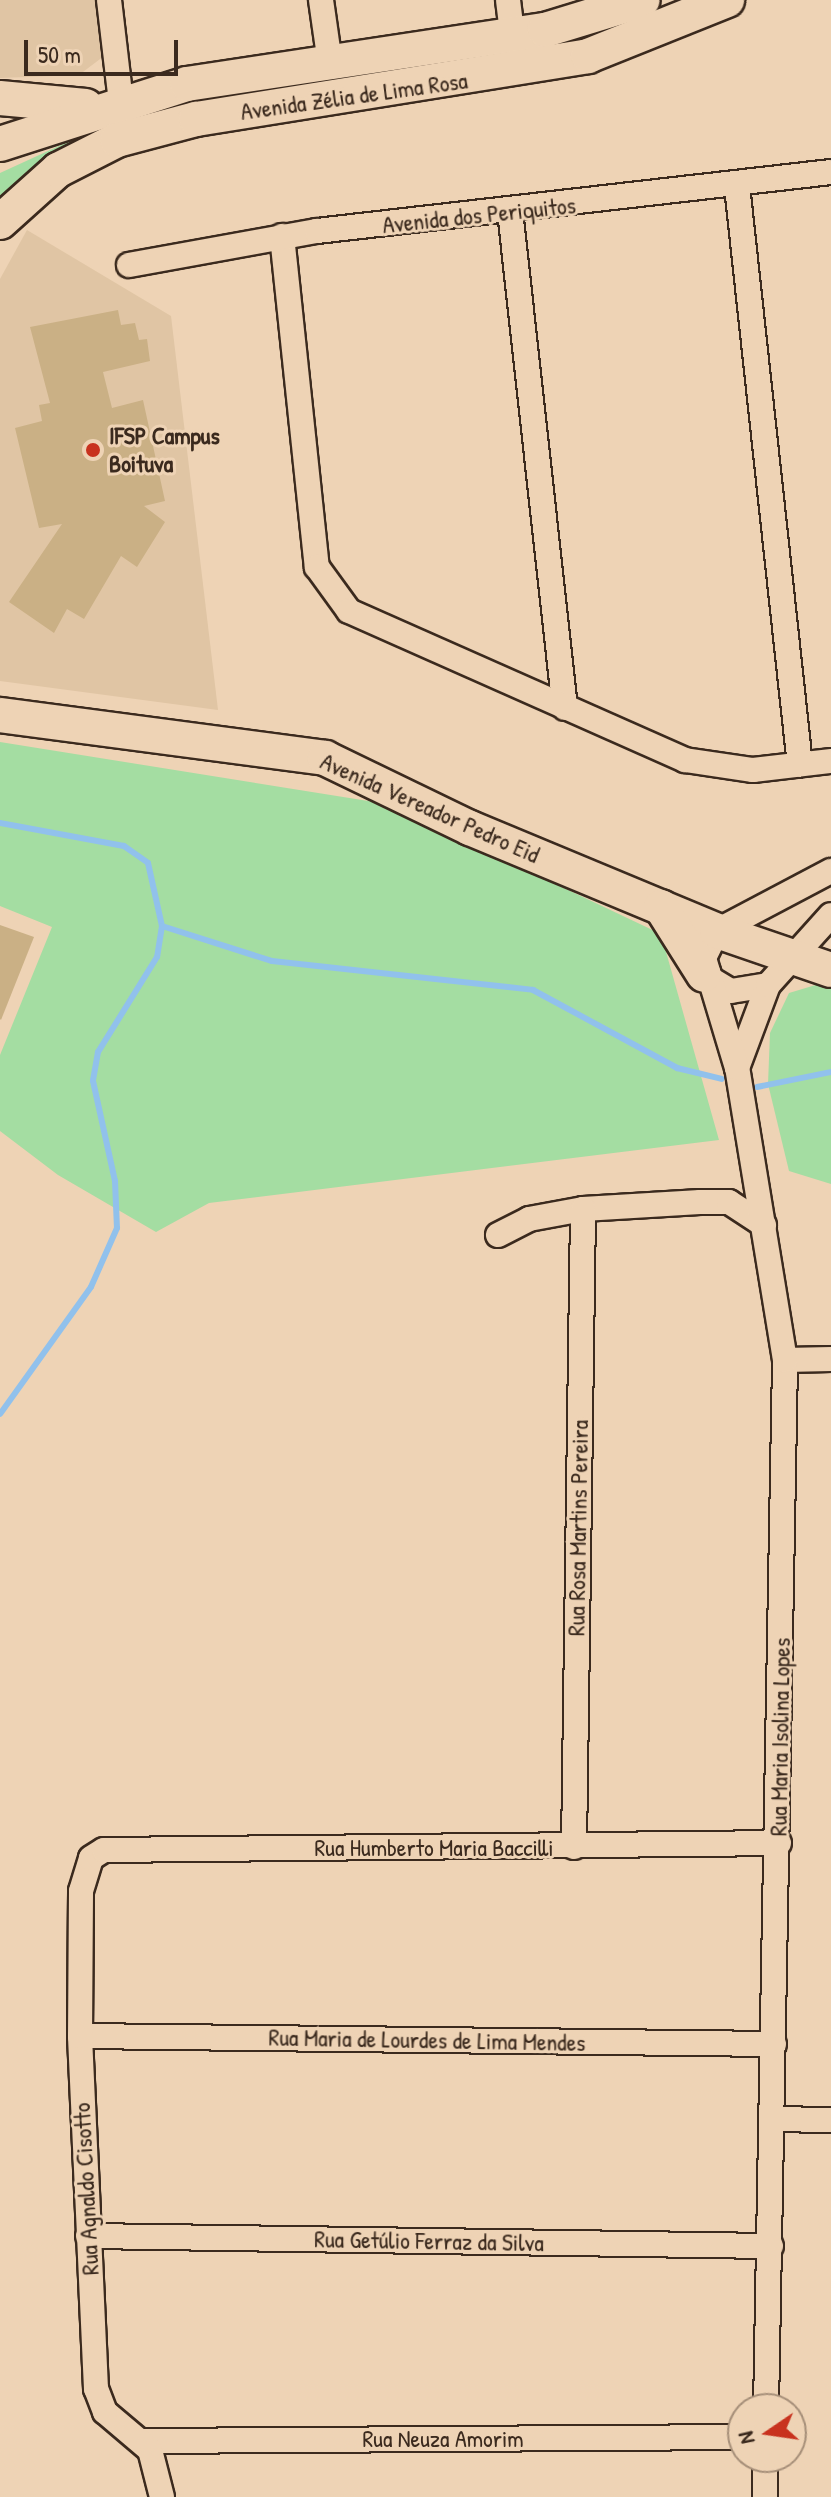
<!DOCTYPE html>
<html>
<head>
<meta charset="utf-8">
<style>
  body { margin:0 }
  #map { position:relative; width:831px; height:2497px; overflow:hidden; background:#eed3b5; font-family:"Patrick Hand",sans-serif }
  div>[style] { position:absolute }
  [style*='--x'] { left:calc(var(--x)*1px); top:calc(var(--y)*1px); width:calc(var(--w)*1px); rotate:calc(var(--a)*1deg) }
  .built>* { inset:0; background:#e0c5a4 }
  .green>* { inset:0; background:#a4dda2 }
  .stream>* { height:6px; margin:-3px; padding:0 3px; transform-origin:3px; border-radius:3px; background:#91c1ec }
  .building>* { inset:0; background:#cab085 }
  .roads { filter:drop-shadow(2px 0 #3b2a1e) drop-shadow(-2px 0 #3b2a1e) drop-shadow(0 2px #3b2a1e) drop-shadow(0 -2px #3b2a1e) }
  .street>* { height:24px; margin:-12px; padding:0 12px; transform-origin:12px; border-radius:12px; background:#eed3b5 }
  .secondary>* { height:34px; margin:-17px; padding:0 17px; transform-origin:17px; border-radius:17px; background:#eed3b5 }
  .dots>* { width:22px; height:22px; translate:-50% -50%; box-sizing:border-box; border:4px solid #eed3b5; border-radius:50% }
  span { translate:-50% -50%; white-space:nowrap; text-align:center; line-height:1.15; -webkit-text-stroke:6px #eed3b5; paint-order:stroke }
  .street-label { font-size:24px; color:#3b2a1e }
  .poi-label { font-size:24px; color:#3b2a1e; font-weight:700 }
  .left { translate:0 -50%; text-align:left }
  .north { position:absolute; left:727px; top:2393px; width:80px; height:80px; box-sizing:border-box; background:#eed3b5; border:2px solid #a68f79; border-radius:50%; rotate:257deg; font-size:22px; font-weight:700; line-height:32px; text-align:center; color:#3b2a1e }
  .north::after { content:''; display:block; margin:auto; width:28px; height:36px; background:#c8321e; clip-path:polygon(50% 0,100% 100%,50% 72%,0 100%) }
  .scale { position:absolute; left:24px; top:40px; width:154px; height:36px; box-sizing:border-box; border:4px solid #3b2a1e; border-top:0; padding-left:10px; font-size:24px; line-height:28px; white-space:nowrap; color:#3b2a1e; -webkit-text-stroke:6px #eed3b5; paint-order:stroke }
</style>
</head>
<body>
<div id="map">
  <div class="built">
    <i style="clip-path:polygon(0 0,99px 0,104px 56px,79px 75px,0 78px)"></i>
    <i style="clip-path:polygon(27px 230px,171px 316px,218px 710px,0 681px,0 279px)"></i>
  </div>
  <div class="green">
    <i style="clip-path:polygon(72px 140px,76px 143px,0 212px,0 173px)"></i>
    <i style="clip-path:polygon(0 742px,387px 804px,661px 934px,719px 1140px,209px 1203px,156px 1232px,58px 1175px,0 1131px,0 1055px,52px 927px,0 906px)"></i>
    <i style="clip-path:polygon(819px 984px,831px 985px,831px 1184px,789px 1171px,768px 1084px,770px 1033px,789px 993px)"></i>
  </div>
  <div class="stream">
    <i style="--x:0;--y:823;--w:126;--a:10.5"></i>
    <i style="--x:124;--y:846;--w:29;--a:35"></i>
    <i style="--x:148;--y:863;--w:65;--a:77.5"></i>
    <i style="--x:162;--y:926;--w:31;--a:99"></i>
    <i style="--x:157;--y:957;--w:112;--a:121.8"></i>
    <i style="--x:98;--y:1052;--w:29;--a:100"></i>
    <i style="--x:93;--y:1081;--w:102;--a:77.6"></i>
    <i style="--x:115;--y:1181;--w:47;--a:87.6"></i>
    <i style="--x:117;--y:1228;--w:64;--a:113.8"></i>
    <i style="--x:91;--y:1287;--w:156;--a:125.6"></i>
    <i style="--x:162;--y:926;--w:115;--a:17.7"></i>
    <i style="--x:272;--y:961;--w:263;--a:6.3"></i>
    <i style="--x:533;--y:990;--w:164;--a:28.4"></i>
    <i style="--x:677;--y:1068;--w:46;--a:13.7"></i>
    <i style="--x:757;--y:1087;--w:76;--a:-11.5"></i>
  </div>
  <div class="building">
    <i style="clip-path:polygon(118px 310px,121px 325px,135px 323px,139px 340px,147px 339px,150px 361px,103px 372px,112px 408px,143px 400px,165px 501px,144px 506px,165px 522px,137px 567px,121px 556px,84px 619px,67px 609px,54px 633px,9px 602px,62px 524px,39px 528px,15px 428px,42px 421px,39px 405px,50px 403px,30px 327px)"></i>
    <i style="clip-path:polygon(0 925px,34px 937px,1px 1020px,0 1019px)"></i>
  </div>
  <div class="roads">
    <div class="street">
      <i style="--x:109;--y:0;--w:103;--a:83.3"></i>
      <i style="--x:321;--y:0;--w:64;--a:81.9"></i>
      <i style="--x:508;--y:0;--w:34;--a:83"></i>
      <i style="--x:737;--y:186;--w:582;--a:83.79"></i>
      <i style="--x:510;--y:211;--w:500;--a:83.69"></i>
      <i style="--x:282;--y:236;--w:333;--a:84"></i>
      <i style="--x:317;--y:567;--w:54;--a:54"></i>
      <i style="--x:349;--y:611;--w:368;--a:23.9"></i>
      <i style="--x:685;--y:760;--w:69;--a:8.4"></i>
      <i style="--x:753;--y:770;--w:79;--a:-6.6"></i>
      <i style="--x:129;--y:265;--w:191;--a:-10.3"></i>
      <i style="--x:317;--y:231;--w:517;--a:-6.55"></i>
      <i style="--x:704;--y:975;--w:31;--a:31"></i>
      <i style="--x:731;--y:991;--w:37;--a:-9"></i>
      <i style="--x:737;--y:1068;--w:89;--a:-69.5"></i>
      <i style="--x:768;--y:985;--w:94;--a:-48"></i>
      <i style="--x:498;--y:1235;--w:35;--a:-27"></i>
      <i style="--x:529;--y:1219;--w:55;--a:-10.5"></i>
      <i style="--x:583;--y:1209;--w:117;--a:-3.4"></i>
      <i style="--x:700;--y:1202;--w:29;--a:0"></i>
      <i style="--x:729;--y:1202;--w:42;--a:33.3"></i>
      <i style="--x:785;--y:1360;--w:46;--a:-1.2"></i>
      <i style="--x:574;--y:1847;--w:638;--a:-89.19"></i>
      <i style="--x:80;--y:2036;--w:694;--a:0.66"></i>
      <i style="--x:772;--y:2119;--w:59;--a:1"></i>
      <i style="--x:88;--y:2236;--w:683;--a:0.84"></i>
      <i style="--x:766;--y:2409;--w:1049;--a:-88.96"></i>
      <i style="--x:785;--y:1360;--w:296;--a:-99.3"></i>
      <i style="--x:737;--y:1068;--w:115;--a:-106.7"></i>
      <i style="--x:704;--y:958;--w:30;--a:-64"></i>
      <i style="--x:717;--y:931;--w:129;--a:-27.8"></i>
      <i style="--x:143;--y:2441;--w:600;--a:-0.38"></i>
      <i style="--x:765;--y:2457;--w:40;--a:90"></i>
      <i style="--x:162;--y:2497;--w:49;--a:-104.3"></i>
      <i style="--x:150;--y:2450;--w:59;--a:-139.8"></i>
      <i style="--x:105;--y:2412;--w:25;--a:-111"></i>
      <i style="--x:96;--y:2389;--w:353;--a:-92.6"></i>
      <i style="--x:80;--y:2036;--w:145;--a:-89.6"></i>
      <i style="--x:81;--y:1891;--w:34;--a:-73"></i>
      <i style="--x:91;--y:1858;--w:15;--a:-32"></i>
      <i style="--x:104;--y:1850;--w:675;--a:-0.59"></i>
    </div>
    <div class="secondary">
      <i style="--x:0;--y:98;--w:86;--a:5.3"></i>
      <i style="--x:0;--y:144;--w:196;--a:-17.8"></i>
      <i style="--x:187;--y:84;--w:362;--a:-8.6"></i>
      <i style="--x:545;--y:30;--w:102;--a:-17"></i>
      <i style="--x:0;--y:222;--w:78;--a:-41.9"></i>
      <i style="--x:58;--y:170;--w:66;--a:-27"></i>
      <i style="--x:117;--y:140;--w:82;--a:-14.9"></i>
      <i style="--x:196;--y:119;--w:397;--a:-9.1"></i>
      <i style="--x:588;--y:56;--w:150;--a:-21.9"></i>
      <i style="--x:0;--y:715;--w:328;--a:7.5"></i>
      <i style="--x:325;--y:758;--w:161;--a:25.8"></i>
      <i style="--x:470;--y:828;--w:268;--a:22.6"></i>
      <i style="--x:717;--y:931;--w:120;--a:18.9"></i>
      <i style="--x:661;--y:907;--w:80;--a:57.7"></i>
    </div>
  </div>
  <div class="dots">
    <i style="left:93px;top:450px;background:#c8321e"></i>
  </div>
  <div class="street-label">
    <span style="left:354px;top:96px;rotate:-8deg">Avenida Zélia de Lima Rosa</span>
    <span style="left:479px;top:215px;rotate:-6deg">Avenida dos Periquitos</span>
    <span style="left:430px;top:808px;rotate:24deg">Avenida Vereador Pedro Eid</span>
    <span style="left:578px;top:1528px;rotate:-89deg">Rua Rosa Martins Pereira</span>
    <span style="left:780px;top:1737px;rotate:-89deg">Rua Maria Isolina Lopes</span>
    <span style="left:434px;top:1848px">Rua Humberto Maria Baccilli</span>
    <span style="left:427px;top:2040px;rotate:1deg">Rua Maria de Lourdes de Lima Mendes</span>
    <span style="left:86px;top:2189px;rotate:-93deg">Rua Agnaldo Cisotto</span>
    <span style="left:429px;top:2241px;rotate:1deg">Rua Getúlio Ferraz da Silva</span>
    <span style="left:443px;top:2439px">Rua Neuza Amorim</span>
  </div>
  <div class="poi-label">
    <span class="left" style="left:109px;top:450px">IFSP Campus<br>Boituva</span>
  </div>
  <div class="north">N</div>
  <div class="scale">50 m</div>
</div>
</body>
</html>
